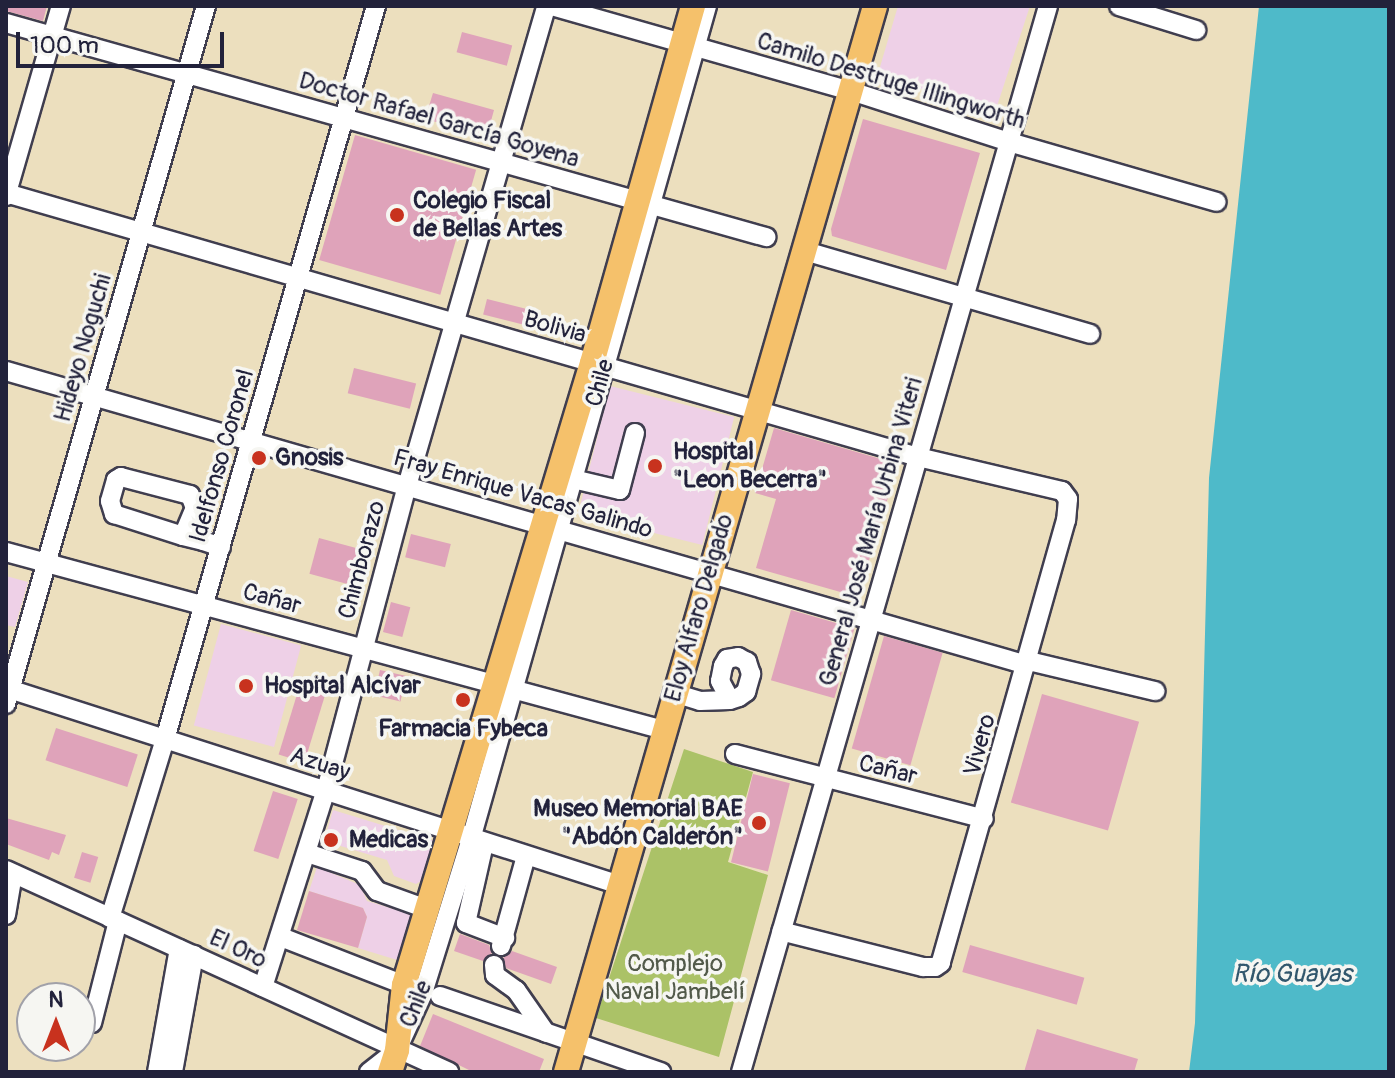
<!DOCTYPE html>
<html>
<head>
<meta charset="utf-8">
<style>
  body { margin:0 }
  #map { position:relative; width:1395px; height:1078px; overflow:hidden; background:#ecdfbe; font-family:Pangolin,sans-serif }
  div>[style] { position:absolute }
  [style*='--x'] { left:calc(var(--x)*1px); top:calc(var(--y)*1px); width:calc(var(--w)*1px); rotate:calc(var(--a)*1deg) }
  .built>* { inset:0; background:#eed0e7; transform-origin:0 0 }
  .green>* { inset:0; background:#abc267 }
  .water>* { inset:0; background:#4ebac9 }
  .building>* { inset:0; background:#dfa3ba; transform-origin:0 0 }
  .roads { filter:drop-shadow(2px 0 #403e4f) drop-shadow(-2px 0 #403e4f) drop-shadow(0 2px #403e4f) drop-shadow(0 -2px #403e4f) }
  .minor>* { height:18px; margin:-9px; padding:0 9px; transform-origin:9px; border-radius:9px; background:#fff }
  .major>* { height:24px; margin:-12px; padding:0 12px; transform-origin:12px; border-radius:12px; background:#f5c16b }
  .dots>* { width:22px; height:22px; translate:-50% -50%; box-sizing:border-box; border:4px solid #f6f6f2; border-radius:50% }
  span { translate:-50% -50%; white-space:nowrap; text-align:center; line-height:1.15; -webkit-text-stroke:7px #f6f6f2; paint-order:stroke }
  .street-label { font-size:24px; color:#22223b }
  .poi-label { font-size:24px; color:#22223b; font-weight:700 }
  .left { translate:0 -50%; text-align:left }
  .right { translate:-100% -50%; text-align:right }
  .park-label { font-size:24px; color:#525a4a }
  .water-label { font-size:26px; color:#31576d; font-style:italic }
  .frame { position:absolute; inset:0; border:8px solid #22223b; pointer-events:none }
  .north { position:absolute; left:16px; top:982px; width:80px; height:80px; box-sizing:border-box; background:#f6f6f2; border:2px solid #a1a1a9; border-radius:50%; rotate:0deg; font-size:22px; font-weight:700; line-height:32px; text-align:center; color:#22223b }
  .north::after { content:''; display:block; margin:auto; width:28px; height:36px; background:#c8321e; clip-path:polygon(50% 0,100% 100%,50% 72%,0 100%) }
  .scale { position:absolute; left:16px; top:32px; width:208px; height:36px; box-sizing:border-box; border:4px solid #22223b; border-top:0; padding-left:10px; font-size:24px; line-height:28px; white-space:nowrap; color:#22223b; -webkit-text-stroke:6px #f6f6f2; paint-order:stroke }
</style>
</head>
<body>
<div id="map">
  <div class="built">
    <i style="clip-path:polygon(898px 6px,1030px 6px,996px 109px,877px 77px)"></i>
    <i style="left:610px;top:386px;width:128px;height:132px;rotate:14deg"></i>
    <i style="clip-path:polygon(6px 576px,28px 582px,15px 627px,6px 625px)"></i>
    <i style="left:221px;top:624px;width:83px;height:105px;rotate:15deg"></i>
    <i style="clip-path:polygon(333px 810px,441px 843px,431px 875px,416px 884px,394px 876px,387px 860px,324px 841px)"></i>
    <i style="clip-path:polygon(317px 867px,360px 885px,367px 901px,420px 917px,407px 963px,358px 948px,367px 917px,363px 908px,309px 891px)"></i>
  </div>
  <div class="green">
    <i style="clip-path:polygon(684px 749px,753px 772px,728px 862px,768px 875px,719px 1057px,596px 1018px)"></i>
  </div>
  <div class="water">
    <i style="clip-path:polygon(1259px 6px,1389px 6px,1389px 1072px,1189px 1072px,1195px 1023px,1209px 478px)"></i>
  </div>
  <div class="building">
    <i style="clip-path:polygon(6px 6px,47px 6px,43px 21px,6px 11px)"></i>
    <i style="left:462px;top:32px;width:52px;height:21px;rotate:15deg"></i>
    <i style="clip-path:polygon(433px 93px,494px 110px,488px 132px,480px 134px,425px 119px)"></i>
    <i style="clip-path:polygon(863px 119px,980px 153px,946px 270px,832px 236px,831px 229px)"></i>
    <i style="left:355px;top:135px;width:126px;height:130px;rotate:16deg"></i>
    <i style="left:487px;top:299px;width:42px;height:16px;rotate:14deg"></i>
    <i style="left:354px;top:368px;width:64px;height:26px;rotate:14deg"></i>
    <i style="clip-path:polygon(774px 428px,898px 464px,858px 597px,756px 568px,776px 499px,755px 493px)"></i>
    <i style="left:411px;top:534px;width:41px;height:24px;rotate:14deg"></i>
    <i style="left:319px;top:538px;width:46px;height:37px;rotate:15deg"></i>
    <i style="left:391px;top:602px;width:20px;height:31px;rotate:15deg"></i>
    <i style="left:791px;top:610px;width:66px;height:73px;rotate:16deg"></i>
    <i style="left:884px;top:636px;width:61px;height:117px;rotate:16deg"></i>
    <i style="left:380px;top:670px;width:27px;height:26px;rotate:13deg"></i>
    <i style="left:302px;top:678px;width:27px;height:80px;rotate:17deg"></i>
    <i style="left:1042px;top:694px;width:101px;height:113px;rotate:16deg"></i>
    <i style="left:56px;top:728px;width:86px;height:34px;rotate:18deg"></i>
    <i style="left:753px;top:774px;width:38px;height:91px;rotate:14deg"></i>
    <i style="left:273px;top:791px;width:26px;height:63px;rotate:18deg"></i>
    <i style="clip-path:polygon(6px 818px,66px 835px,59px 855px,52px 852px,49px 860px,6px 844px)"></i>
    <i style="left:82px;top:852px;width:17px;height:27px;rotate:17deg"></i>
    <i style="clip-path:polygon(309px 891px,363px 908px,367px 917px,358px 948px,297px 930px)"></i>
    <i style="clip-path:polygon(460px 934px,489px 945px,492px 953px,483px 961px,454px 951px)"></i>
    <i style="left:970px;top:945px;width:119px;height:28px;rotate:16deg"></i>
    <i style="clip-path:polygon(512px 951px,557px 967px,551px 984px,506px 968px,503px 958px)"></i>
    <i style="clip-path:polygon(433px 1014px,544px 1059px,539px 1072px,473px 1072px,420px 1046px)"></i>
    <i style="clip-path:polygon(1037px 1029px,1138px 1059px,1134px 1072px,1024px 1072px)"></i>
  </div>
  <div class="roads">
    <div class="minor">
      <i style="--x:552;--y:6;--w:311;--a:15.9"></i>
      <i style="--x:851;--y:91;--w:166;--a:17.9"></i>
      <i style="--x:1009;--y:142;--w:216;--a:16.1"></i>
      <i style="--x:1119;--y:6;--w:81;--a:17.3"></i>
      <i style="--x:6;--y:23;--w:790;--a:15.73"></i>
      <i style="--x:6;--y:193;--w:949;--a:16.14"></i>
      <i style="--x:918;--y:457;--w:148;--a:13.3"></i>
      <i style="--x:1062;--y:491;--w:10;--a:53"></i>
      <i style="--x:1068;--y:499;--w:21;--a:95"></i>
      <i style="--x:1066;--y:520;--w:460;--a:105.8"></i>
      <i style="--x:941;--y:963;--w:7;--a:146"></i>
      <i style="--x:935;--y:967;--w:12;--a:180"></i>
      <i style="--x:923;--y:967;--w:146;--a:-165.8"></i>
      <i style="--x:6;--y:196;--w:198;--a:-73.9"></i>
      <i style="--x:805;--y:251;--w:297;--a:16.2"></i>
      <i style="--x:6;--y:371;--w:1062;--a:16.06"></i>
      <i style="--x:573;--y:479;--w:48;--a:13.2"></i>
      <i style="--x:620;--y:490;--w:59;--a:-75.3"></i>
      <i style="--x:183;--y:536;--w:30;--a:-67"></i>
      <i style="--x:195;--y:508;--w:14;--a:-111"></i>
      <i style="--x:190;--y:495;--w:71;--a:-165.4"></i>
      <i style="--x:121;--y:477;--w:6;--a:149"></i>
      <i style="--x:116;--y:480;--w:22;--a:106"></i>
      <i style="--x:110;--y:501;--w:14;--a:73"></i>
      <i style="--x:114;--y:514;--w:72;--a:17.7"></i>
      <i style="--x:183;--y:536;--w:21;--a:14"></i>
      <i style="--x:203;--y:541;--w:19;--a:18"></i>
      <i style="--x:6;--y:552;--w:682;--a:15.14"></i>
      <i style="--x:1029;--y:661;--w:130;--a:13.4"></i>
      <i style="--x:6;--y:688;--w:645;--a:17.79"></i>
      <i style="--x:674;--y:693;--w:27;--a:17"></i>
      <i style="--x:700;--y:701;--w:30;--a:-2"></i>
      <i style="--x:730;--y:700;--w:9;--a:-18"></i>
      <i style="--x:739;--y:697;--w:9;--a:-36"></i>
      <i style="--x:746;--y:692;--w:19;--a:-74"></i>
      <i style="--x:751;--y:674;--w:13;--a:-108"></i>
      <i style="--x:747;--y:662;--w:10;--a:-151"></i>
      <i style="--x:738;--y:657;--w:11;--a:170"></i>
      <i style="--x:727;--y:659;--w:8;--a:120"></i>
      <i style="--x:723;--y:666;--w:15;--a:101"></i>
      <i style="--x:720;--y:681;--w:21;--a:62"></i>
      <i style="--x:6;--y:704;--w:726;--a:-74.01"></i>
      <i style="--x:735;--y:754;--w:257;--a:14.6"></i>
      <i style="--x:484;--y:844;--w:81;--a:102.8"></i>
      <i style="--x:466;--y:923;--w:42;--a:21"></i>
      <i style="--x:307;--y:853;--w:58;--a:18.1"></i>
      <i style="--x:362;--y:871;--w:25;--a:53"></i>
      <i style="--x:377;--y:891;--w:53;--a:19.8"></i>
      <i style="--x:6;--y:870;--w:487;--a:24.5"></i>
      <i style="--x:6;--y:915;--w:42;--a:-80.3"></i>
      <i style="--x:110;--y:918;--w:187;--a:-72.9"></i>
      <i style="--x:165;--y:739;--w:763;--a:-73.94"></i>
      <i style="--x:281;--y:937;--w:132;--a:21.3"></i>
      <i style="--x:501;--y:946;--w:93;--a:-74.5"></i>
      <i style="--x:494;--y:965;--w:10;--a:84"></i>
      <i style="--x:495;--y:975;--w:26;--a:36"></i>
      <i style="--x:516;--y:990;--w:52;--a:55.1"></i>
      <i style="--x:263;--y:987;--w:207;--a:-72.3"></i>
      <i style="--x:326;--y:790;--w:315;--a:-75.1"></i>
      <i style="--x:407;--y:486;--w:500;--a:-73.8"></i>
      <i style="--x:440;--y:996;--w:234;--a:19"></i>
      <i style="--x:92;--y:1023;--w:105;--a:-75.7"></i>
      <i style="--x:157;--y:1072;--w:125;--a:-79.9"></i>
      <i style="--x:173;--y:1072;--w:119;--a:-79.8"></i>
      <i style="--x:369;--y:1072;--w:36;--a:-38"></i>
      <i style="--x:397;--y:1050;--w:63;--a:-65.5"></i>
      <i style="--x:423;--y:993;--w:161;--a:-72.7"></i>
      <i style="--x:471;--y:839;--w:866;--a:-74.18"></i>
      <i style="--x:741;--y:1072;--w:1109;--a:-73.93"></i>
    </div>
    <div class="major">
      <i style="--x:390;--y:1072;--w:23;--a:-72"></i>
      <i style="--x:397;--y:1050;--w:65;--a:-83.9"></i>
      <i style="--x:404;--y:985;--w:650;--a:-73.18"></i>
      <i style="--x:592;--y:363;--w:371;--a:-74.2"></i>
      <i style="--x:566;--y:1072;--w:1110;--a:-73.83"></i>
    </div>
  </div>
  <div class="dots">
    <i style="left:397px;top:215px;background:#c8321e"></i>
    <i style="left:259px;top:458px;background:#c8321e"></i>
    <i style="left:655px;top:466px;background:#c8321e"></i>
    <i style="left:246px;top:686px;background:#c8321e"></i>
    <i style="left:463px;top:700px;background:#c8321e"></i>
    <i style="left:759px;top:823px;background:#c8321e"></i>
    <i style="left:331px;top:840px;background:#c8321e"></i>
  </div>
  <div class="street-label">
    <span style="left:891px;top:81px;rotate:17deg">Camilo Destruge Illingworth</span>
    <span style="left:439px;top:120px;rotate:16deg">Doctor Rafael García Goyena</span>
    <span style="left:555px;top:327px;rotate:16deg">Bolivia</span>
    <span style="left:83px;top:348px;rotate:-74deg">Hideyo Noguchi</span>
    <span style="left:600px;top:383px;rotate:-74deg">Chile</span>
    <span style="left:222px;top:456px;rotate:-74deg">Idelfonso Coronel</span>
    <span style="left:523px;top:494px;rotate:16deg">Fray Enrique Vacas Galindo</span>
    <span style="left:871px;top:532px;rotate:-74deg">General José María Urbina Viteri</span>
    <span style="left:362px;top:560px;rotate:-75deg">Chimborazo</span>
    <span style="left:272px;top:599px;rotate:15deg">Cañar</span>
    <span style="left:699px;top:608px;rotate:-74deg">Eloy Alfaro Delgado</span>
    <span style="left:980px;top:745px;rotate:-75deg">Vivero</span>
    <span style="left:320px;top:764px;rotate:18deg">Azuay</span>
    <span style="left:888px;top:770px;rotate:14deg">Cañar</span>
    <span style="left:238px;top:949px;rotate:25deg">El Oro</span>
    <span style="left:416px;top:1004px;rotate:-68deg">Chile</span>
  </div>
  <div class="poi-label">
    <span class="left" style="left:413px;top:215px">Colegio Fiscal<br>de Bellas Artes</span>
    <span class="left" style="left:673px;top:466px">Hospital<br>"Leon Becerra"</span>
    <span class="left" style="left:275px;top:458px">Gnosis</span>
    <span class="left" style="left:264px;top:686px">Hospital Alcívar</span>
    <span style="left:463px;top:729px">Farmacia Fybeca</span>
    <span class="right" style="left:743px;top:823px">Museo Memorial BAE<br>"Abdón Calderón"</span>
    <span class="left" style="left:349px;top:840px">Medicas</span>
  </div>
  <div class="park-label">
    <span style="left:675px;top:978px">Complejo<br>Naval Jambelí</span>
  </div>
  <div class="water-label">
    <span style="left:1292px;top:975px">Río Guayas</span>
  </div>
  <div class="frame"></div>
  <div class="north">N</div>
  <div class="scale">100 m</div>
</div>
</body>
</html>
